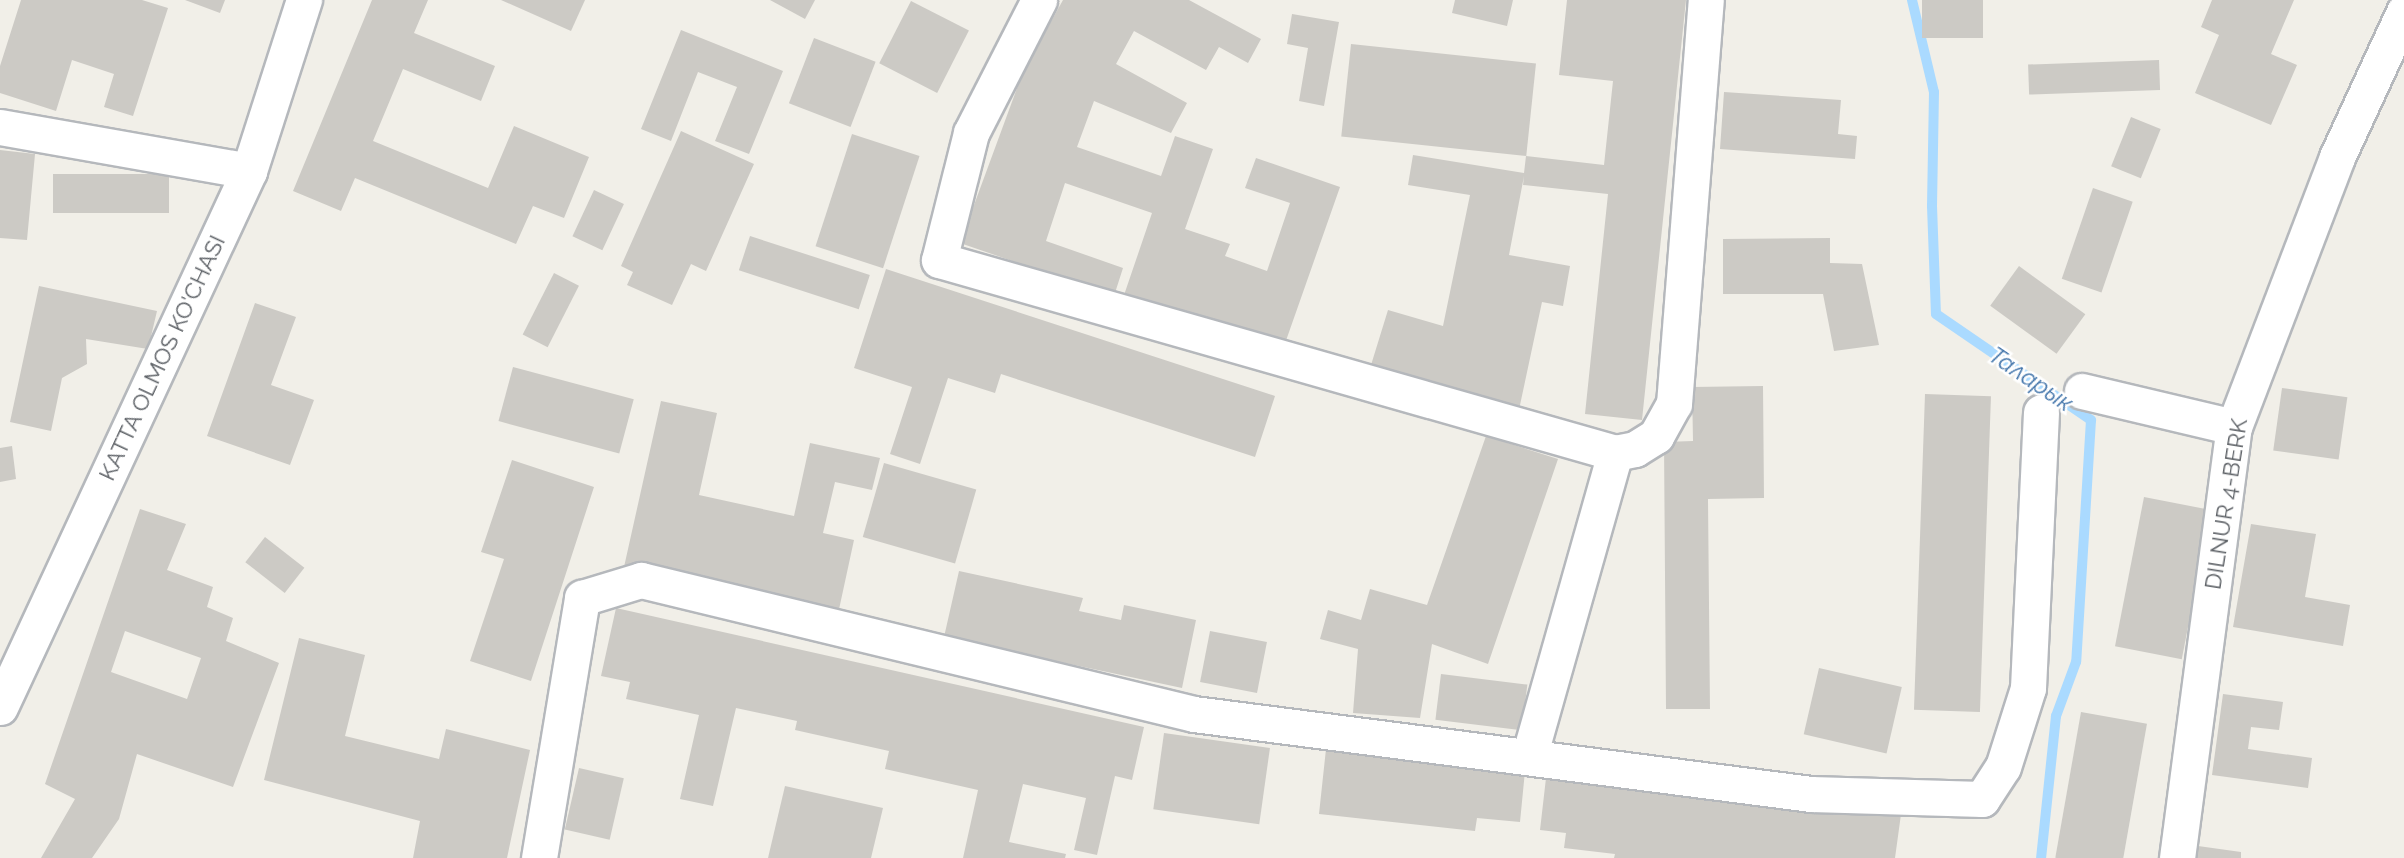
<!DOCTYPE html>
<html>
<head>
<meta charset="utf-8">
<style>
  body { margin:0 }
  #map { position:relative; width:2404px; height:858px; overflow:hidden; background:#f1efe8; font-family:Raleway,sans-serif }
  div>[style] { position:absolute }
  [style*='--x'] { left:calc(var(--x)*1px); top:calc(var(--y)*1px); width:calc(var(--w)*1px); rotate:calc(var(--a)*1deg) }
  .stream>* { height:10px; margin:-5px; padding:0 5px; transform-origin:5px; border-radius:5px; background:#aadaff }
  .building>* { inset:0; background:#cccac5; transform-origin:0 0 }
  .roads { filter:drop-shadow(2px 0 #b5b8bc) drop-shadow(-2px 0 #b5b8bc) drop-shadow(0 2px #b5b8bc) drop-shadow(0 -2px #b5b8bc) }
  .minor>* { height:35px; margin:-17.5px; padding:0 17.5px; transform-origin:17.5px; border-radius:17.5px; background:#fff }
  span { translate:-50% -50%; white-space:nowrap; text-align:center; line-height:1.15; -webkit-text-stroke:5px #fff; paint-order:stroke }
  .street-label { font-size:23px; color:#5f6368 }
  .water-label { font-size:24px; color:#4174aa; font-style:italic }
</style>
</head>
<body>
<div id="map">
  <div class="stream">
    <i style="--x:1912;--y:0;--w:95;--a:76.6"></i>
    <i style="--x:1934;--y:92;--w:114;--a:91"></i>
    <i style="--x:1932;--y:206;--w:108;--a:87.9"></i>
    <i style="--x:1936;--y:314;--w:188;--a:34.4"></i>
    <i style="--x:2091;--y:420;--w:242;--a:93.5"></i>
    <i style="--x:2076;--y:662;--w:58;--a:110.3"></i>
    <i style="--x:2056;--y:716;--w:143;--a:96"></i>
  </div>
  <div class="building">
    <i style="clip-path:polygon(21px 0,142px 0,168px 8px,133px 116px,104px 107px,114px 74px,72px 60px,56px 111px,0 93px,0 66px)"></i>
    <i style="clip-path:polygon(185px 0,225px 0,220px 13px)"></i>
    <i style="clip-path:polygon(372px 0,428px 0,414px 33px,495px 66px,481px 101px,403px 69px,373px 141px,488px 188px,514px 126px,589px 157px,564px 218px,533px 206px,516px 244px,355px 178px,341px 211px,293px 191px)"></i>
    <i style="clip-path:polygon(501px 0,585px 0,571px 31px)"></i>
    <i style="clip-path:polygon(770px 0,815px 0,805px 19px)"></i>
    <i style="clip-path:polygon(1063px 0,1189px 0,1261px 39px,1248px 63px,1219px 47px,1206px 70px,1134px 31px,1116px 64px,1187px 103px,1171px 133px,1094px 101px,1077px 147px,1161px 176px,1175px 136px,1213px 149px,1185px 229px,1230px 244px,1225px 256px,1267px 271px,1290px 203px,1245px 188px,1256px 158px,1340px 187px,1282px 352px,1123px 298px,1152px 213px,1065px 183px,1046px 241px,1123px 268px,1114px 296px,960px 243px,1023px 72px)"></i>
    <i style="clip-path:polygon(1455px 0,1513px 0,1507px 26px,1452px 13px)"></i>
    <i style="clip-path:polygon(1567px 0,1686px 0,1642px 420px,1585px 414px,1608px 194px,1523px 185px,1524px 176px,1509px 255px,1570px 266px,1563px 306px,1542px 302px,1517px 419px,1367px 378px,1388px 310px,1443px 326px,1470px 195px,1408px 185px,1413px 155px,1524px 173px,1526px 156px,1604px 165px,1613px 81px,1559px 75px)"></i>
    <i style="left:1922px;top:0;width:61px;height:38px"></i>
    <i style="clip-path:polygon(2212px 0,2294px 0,2271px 54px,2297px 65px,2271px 125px,2195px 93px,2219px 35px,2201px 27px)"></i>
    <i style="left:911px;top:1px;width:65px;height:70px;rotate:27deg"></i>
    <i style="clip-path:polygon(1292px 14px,1339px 22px,1324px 106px,1299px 101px,1308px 48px,1287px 44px)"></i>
    <i style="clip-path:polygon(681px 30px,783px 71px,749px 154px,715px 141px,737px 87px,698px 72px,671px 141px,641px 129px)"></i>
    <i style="left:814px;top:38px;width:66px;height:70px;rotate:21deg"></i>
    <i style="left:1351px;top:44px;width:186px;height:93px;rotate:6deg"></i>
    <i style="left:2159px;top:60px;width:30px;height:131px;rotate:88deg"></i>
    <i style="clip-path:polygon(1724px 92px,1841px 100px,1838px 134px,1857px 136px,1855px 159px,1720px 149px)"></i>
    <i style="left:2131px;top:117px;width:32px;height:53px;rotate:22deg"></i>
    <i style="clip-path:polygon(681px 131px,754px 164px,706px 271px,691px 264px,672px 305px,627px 285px,633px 272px,621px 266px)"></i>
    <i style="left:852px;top:134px;width:71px;height:118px;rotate:18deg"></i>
    <i style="clip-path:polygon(0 150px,35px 154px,27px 240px,0 238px)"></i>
    <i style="left:53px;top:174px;width:116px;height:39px"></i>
    <i style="left:2093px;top:188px;width:42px;height:96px;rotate:19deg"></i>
    <i style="left:594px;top:190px;width:33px;height:51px;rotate:25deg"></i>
    <i style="left:750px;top:236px;width:126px;height:36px;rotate:18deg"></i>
    <i style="clip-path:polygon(1830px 238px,1830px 263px,1862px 264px,1879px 345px,1834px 351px,1823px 294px,1723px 294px,1723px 239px)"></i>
    <i style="left:2019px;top:266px;width:82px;height:49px;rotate:36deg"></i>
    <i style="clip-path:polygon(886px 269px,1275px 396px,1255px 457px,1001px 374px,995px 393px,948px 378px,920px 464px,890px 454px,912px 387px,854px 368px)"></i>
    <i style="left:554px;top:273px;width:28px;height:69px;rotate:27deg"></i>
    <i style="clip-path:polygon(39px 286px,157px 311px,148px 349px,86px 339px,87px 364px,62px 378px,51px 431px,10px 422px)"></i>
    <i style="clip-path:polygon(255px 303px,296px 317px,271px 385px,314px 400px,290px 465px,207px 436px)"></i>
    <i style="left:513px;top:367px;width:125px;height:56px;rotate:15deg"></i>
    <i style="clip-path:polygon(1763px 386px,1764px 498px,1708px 499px,1710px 709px,1666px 709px,1664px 442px,1693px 441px,1692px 387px)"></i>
    <i style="left:2282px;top:388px;width:66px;height:63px;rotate:8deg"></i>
    <i style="left:1925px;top:394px;width:66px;height:316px;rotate:2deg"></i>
    <i style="clip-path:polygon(661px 401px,717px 413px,699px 495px,794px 516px,810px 443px,880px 458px,872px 490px,835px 482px,823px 533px,854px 540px,838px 614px,624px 567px)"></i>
    <i style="clip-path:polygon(1486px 436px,1558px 459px,1488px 664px,1432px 644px,1420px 718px,1353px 713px,1358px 649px,1320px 639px,1328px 610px,1361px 620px,1370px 589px,1427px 605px)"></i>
    <i style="clip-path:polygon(12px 446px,16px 479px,0 482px,0 448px)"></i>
    <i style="clip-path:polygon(512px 460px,594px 487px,531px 681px,470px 661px,504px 559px,481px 552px)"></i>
    <i style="left:884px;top:463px;width:96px;height:77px;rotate:16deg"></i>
    <i style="left:2144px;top:497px;width:68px;height:152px;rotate:11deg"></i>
    <i style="clip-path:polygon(evenodd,140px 509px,186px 524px,167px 570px,213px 587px,207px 607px,233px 618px,226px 641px,279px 663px,233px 787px,137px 754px,119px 819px,92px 858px,41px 858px,75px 799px,45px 784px,140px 509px,125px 631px,201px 658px,187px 699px,111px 672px,125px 631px)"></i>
    <i style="clip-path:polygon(2251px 524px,2316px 534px,2305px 597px,2350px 605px,2343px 646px,2233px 627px)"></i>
    <i style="left:265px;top:537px;width:50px;height:32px;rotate:38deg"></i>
    <i style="clip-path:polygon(959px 571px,1083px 598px,1079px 611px,1121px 620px,1124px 605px,1196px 620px,1182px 688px,944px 637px)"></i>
    <i style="clip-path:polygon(616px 608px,1144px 727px,1132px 780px,1115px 776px,1097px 855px,1074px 850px,1086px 798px,1023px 784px,1009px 842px,1066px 854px,1065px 858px,963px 858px,978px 790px,885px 769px,889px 751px,795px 730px,797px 721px,736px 708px,713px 806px,680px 799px,699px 715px,626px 699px,630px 682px,601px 676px)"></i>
    <i style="left:1210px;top:631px;width:58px;height:52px;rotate:11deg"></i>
    <i style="clip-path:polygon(299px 638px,365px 655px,345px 736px,439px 759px,446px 729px,530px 750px,507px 858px,413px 858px,420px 821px,264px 780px)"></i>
    <i style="left:1819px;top:668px;width:85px;height:68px;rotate:13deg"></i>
    <i style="left:1441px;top:674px;width:87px;height:46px;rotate:7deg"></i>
    <i style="clip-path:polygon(2223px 694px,2283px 702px,2279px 730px,2251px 727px,2248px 749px,2312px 758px,2308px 788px,2212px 775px)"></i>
    <i style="left:2081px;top:712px;width:67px;height:148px;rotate:10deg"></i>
    <i style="left:1164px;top:733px;width:107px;height:77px;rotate:8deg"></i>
    <i style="clip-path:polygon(1326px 749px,1525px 771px,1520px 822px,1477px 818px,1475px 831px,1319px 814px)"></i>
    <i style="left:579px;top:768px;width:46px;height:63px;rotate:13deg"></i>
    <i style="clip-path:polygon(1546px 778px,1720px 799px,1902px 807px,1895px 858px,1614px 858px,1615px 854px,1564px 848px,1566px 833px,1540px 830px)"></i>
    <i style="clip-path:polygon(785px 786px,883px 808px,871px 858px,768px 858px)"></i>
    <i style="clip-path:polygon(2198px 846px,2241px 852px,2241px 858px,2196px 858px)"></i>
  </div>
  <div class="roads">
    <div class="minor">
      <i style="--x:1039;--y:0;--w:149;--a:117.1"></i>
      <i style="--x:971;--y:133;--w:131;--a:104.1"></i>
      <i style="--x:939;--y:260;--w:703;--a:15.93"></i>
      <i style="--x:1615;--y:453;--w:20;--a:-11"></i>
      <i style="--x:1635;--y:449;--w:25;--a:-32"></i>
      <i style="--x:1656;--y:436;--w:37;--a:-61"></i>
      <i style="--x:1674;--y:404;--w:405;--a:-85.5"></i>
      <i style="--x:0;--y:127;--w:253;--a:10"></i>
      <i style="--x:2082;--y:391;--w:156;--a:13.3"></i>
      <i style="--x:0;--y:707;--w:591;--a:-65.08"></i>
      <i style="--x:249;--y:171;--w:180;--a:-72.2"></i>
      <i style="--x:1529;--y:757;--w:316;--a:-74.2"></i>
      <i style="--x:539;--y:858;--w:264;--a:-80.6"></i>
      <i style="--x:582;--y:598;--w:62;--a:-17"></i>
      <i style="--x:641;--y:580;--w:569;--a:13.62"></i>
      <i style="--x:1194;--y:714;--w:622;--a:7.39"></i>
      <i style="--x:1811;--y:794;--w:171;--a:1.7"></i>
      <i style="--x:1982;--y:799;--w:38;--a:-57"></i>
      <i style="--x:2003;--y:767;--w:83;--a:-72.4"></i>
      <i style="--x:2028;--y:688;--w:276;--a:-87.3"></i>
      <i style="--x:2177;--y:858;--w:435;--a:-82.5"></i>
      <i style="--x:2234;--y:427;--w:289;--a:-69.1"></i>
      <i style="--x:2337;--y:157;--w:160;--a:-65.2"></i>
    </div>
  </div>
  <div class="street-label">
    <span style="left:162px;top:358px;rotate:-65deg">KATTA OLMOS KO'CHASI</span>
    <span style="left:2226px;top:504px;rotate:-81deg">DILNUR 4-BERK</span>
  </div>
  <div class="water-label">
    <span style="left:2031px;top:379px;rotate:34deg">Таларык</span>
  </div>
</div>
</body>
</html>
